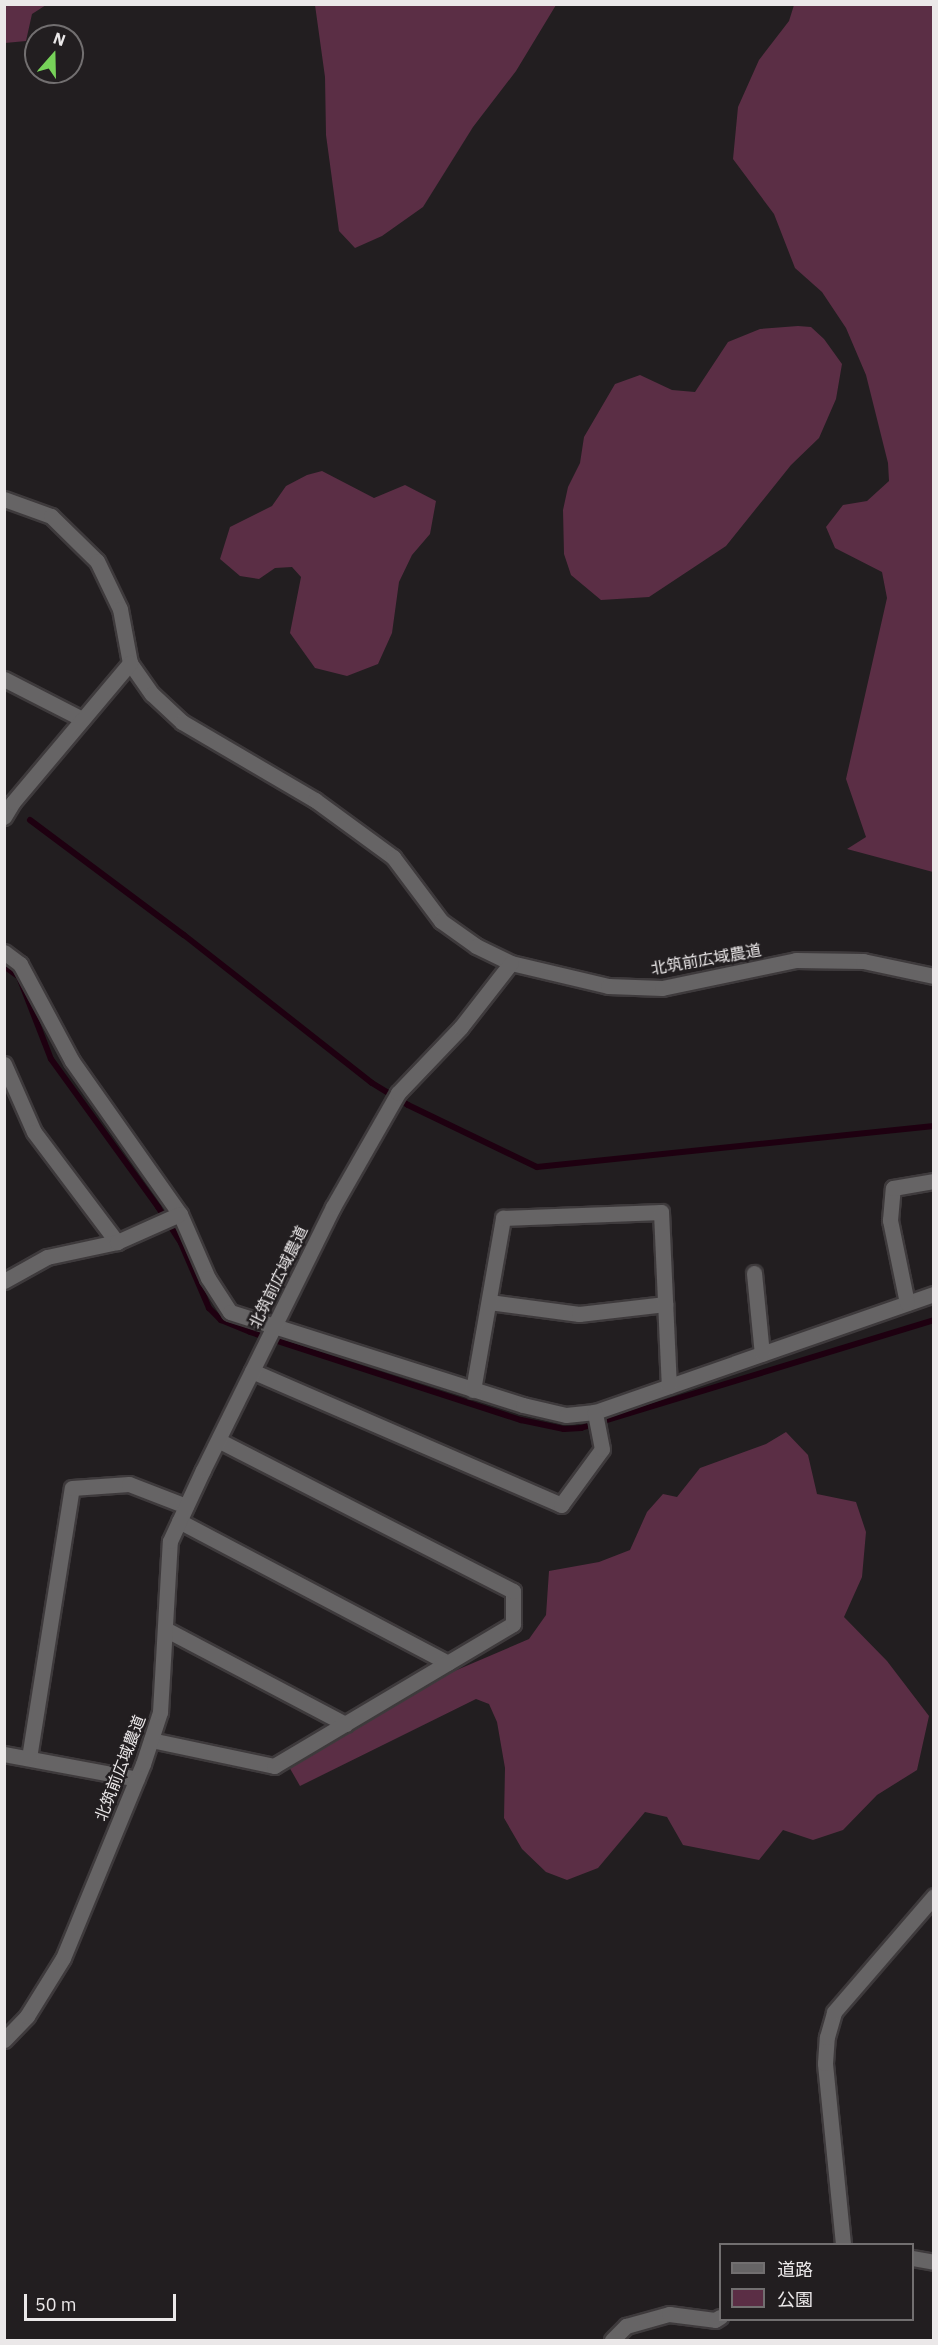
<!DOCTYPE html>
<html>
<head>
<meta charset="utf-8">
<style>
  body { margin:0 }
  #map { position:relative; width:938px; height:2345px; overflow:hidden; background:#221e20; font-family:"IBM Plex Sans","Noto Sans JP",sans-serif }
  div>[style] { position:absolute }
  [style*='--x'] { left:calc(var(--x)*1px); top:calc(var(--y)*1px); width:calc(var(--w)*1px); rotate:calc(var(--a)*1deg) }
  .green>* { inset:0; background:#5b2e45 }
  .stream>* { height:6px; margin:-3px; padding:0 3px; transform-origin:3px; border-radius:3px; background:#1e0010 }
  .roads { filter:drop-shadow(2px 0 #3e3a3c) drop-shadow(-2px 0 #3e3a3c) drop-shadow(0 2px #3e3a3c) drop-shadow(0 -2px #3e3a3c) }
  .minor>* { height:15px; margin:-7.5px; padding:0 7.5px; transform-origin:7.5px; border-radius:7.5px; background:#666465 }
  span { translate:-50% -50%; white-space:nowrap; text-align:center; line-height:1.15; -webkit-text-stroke:5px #221e20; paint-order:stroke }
  .street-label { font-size:16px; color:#ebe8e9 }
  .frame { position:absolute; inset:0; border:6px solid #ebe8e9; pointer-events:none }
  .legend { position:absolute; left:719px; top:2243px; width:195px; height:78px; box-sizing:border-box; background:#221e20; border:2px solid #726f70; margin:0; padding:8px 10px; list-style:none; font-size:18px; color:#ebe8e9 }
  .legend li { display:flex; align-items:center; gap:12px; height:30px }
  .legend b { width:30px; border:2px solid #726f70 }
  .north { position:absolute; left:24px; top:24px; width:60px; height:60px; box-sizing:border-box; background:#221e20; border:2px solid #726f70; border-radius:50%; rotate:20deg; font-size:16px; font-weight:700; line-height:24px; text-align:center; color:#ebe8e9 }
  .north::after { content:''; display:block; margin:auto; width:21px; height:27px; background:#77d259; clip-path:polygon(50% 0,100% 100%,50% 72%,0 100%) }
  .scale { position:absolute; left:24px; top:2294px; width:152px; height:27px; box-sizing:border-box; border:3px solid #ebe8e9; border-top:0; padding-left:8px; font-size:18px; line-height:21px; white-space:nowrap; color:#ebe8e9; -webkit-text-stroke:4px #221e20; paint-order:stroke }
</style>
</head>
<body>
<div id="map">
  <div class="green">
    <i style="clip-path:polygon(5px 4px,46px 5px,32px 14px,26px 41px,5px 43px)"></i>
    <i style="clip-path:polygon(315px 5px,556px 5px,516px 71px,473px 127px,423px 207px,382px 236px,355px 248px,339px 231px,326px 135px,325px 77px)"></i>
    <i style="clip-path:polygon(794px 5px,933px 5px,933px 872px,847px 849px,866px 837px,846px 779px,887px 598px,882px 572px,835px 548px,826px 527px,843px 505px,867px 501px,889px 481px,888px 463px,866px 375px,846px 328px,822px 292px,795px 268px,774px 214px,733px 159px,738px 107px,759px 60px,789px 21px)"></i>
    <i style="clip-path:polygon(798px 326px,811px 327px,824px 339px,842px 364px,836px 399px,819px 438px,791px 465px,726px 546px,649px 597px,601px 600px,571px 575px,564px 554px,563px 510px,568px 487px,580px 463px,584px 437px,615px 384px,640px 375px,672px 390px,695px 392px,728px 342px,760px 329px)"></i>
    <i style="clip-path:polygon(322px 471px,374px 498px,405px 485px,436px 501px,430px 534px,412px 555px,399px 582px,392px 633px,378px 664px,347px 676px,315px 668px,290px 633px,301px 577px,292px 567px,275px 568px,259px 579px,240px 576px,220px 559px,230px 527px,272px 506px,286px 486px,307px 475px)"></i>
    <i style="clip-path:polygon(786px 1432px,808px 1455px,817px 1494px,856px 1502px,866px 1532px,862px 1577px,844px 1617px,887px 1661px,929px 1716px,917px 1770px,877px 1795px,843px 1830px,813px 1840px,783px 1830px,759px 1860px,683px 1845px,667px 1817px,645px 1812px,598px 1868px,567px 1880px,546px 1872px,522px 1849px,504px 1818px,505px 1768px,497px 1722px,489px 1704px,476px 1699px,300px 1786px,288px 1765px,438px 1678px,529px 1639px,546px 1615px,549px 1571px,599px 1562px,630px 1550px,647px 1512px,663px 1494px,677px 1497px,700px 1468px,766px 1444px)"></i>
  </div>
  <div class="stream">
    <i style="--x:30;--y:820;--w:192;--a:36.8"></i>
    <i style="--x:184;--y:935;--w:239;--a:38.2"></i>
    <i style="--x:372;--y:1083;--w:42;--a:31.4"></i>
    <i style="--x:408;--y:1105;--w:143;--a:25.7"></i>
    <i style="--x:537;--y:1167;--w:399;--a:-5.9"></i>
    <i style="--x:4;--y:966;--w:19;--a:36"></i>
    <i style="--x:19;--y:977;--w:88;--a:68.7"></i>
    <i style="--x:51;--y:1059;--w:183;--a:54.1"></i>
    <i style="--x:158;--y:1207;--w:43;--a:57.4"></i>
    <i style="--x:181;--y:1243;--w:71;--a:66.7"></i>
    <i style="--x:209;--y:1308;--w:17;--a:45"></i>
    <i style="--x:221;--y:1320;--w:31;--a:22"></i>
    <i style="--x:250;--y:1332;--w:285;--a:18"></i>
    <i style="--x:521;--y:1420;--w:44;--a:11.8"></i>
    <i style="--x:564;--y:1429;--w:17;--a:-3"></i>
    <i style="--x:581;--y:1428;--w:369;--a:-17"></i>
  </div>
  <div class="roads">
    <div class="minor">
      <i style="--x:4;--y:499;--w:50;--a:19.9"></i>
      <i style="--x:51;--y:516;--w:64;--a:44.4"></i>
      <i style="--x:97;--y:561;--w:53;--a:64.4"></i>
      <i style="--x:120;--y:609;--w:55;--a:79.5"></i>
      <i style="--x:130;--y:663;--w:38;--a:55"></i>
      <i style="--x:152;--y:694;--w:41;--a:43"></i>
      <i style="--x:182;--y:722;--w:154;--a:30.4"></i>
      <i style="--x:315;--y:800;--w:97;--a:36.2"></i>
      <i style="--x:393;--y:857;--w:80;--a:53.1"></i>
      <i style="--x:441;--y:921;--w:43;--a:35.5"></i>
      <i style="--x:476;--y:946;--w:39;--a:26"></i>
      <i style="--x:511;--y:963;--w:100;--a:13.3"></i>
      <i style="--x:608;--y:986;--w:54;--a:2.1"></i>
      <i style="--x:662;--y:988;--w:137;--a:-11.8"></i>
      <i style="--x:796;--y:960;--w:67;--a:0.9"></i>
      <i style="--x:863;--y:961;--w:73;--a:11.9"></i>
      <i style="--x:4;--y:679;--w:88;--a:27.1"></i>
      <i style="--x:4;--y:817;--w:17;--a:-59"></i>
      <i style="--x:13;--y:802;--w:182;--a:-49.9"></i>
      <i style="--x:4;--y:952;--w:20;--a:37"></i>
      <i style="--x:20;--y:964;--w:110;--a:61.8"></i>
      <i style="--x:72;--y:1061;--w:187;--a:54.8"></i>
      <i style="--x:180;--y:1214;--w:70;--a:66.4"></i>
      <i style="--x:208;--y:1278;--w:40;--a:57.1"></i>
      <i style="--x:230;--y:1312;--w:307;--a:17.6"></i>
      <i style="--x:523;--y:1405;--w:44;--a:13.1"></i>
      <i style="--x:566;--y:1415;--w:29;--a:-6"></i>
      <i style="--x:595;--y:1412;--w:359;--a:-19.2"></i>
      <i style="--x:4;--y:1064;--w:74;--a:66.2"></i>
      <i style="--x:34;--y:1132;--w:138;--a:53"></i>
      <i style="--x:754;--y:1273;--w:81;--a:84.4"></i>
      <i style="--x:4;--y:1281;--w:49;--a:-29.2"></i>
      <i style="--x:47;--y:1257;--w:72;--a:-12.1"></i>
      <i style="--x:117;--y:1242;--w:69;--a:-24"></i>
      <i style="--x:489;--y:1302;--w:91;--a:7.6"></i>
      <i style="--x:579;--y:1314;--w:87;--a:-6.6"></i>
      <i style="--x:907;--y:1303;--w:85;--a:-101.6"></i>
      <i style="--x:890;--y:1220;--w:32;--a:-85"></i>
      <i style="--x:893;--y:1188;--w:42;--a:-9.7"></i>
      <i style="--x:252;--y:1371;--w:337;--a:23.4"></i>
      <i style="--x:561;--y:1505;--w:69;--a:-53.8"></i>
      <i style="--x:602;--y:1449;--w:38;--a:-101"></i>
      <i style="--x:473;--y:1390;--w:175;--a:-80.1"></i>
      <i style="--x:503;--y:1218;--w:158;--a:-2.2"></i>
      <i style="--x:661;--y:1212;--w:174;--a:87.4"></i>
      <i style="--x:179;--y:1521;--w:304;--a:27.8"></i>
      <i style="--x:165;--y:1629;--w:204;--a:27.8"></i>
      <i style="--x:151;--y:1740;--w:126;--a:11.9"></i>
      <i style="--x:274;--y:1766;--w:278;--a:-30.7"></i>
      <i style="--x:513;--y:1624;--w:33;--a:-90"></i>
      <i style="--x:513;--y:1591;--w:331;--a:-152.9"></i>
      <i style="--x:4;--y:1754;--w:135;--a:10.6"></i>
      <i style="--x:29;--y:1758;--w:273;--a:-81"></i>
      <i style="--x:72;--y:1488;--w:57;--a:-4"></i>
      <i style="--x:129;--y:1484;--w:61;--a:21.1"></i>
      <i style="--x:4;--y:2040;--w:33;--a:-46"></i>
      <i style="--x:27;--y:2016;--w:68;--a:-58.2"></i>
      <i style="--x:63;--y:1958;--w:210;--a:-67.6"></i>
      <i style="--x:143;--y:1764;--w:55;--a:-71.9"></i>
      <i style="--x:160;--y:1712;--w:171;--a:-86.7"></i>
      <i style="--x:170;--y:1541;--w:78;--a:-65.1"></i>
      <i style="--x:203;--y:1470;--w:293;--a:-63.7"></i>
      <i style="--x:333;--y:1207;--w:131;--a:-60.3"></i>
      <i style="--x:398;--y:1093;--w:91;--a:-46.3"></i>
      <i style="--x:461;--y:1027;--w:81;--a:-52"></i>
      <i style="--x:843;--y:2244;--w:182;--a:-95.7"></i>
      <i style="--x:825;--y:2063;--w:26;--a:-86"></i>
      <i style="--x:827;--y:2037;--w:26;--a:-74"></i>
      <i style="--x:834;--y:2012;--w:153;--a:-49.2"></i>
      <i style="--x:912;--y:2258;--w:22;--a:10"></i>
      <i style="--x:612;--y:2340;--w:20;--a:-45"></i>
      <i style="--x:626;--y:2326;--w:45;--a:-15.6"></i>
      <i style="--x:669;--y:2314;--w:46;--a:7.4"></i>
      <i style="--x:715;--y:2320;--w:6;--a:-31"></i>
    </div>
  </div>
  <div class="street-label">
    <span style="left:706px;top:959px;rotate:-10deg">北筑前広域農道</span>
    <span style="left:278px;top:1277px;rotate:-64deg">北筑前広域農道</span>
    <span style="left:120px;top:1768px;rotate:-69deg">北筑前広域農道</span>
  </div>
  <div class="frame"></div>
  <ul class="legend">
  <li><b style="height:8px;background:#666465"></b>道路</li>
  <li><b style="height:16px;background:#5b2e45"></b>公園</li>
  </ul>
  <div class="north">N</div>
  <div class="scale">50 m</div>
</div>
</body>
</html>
